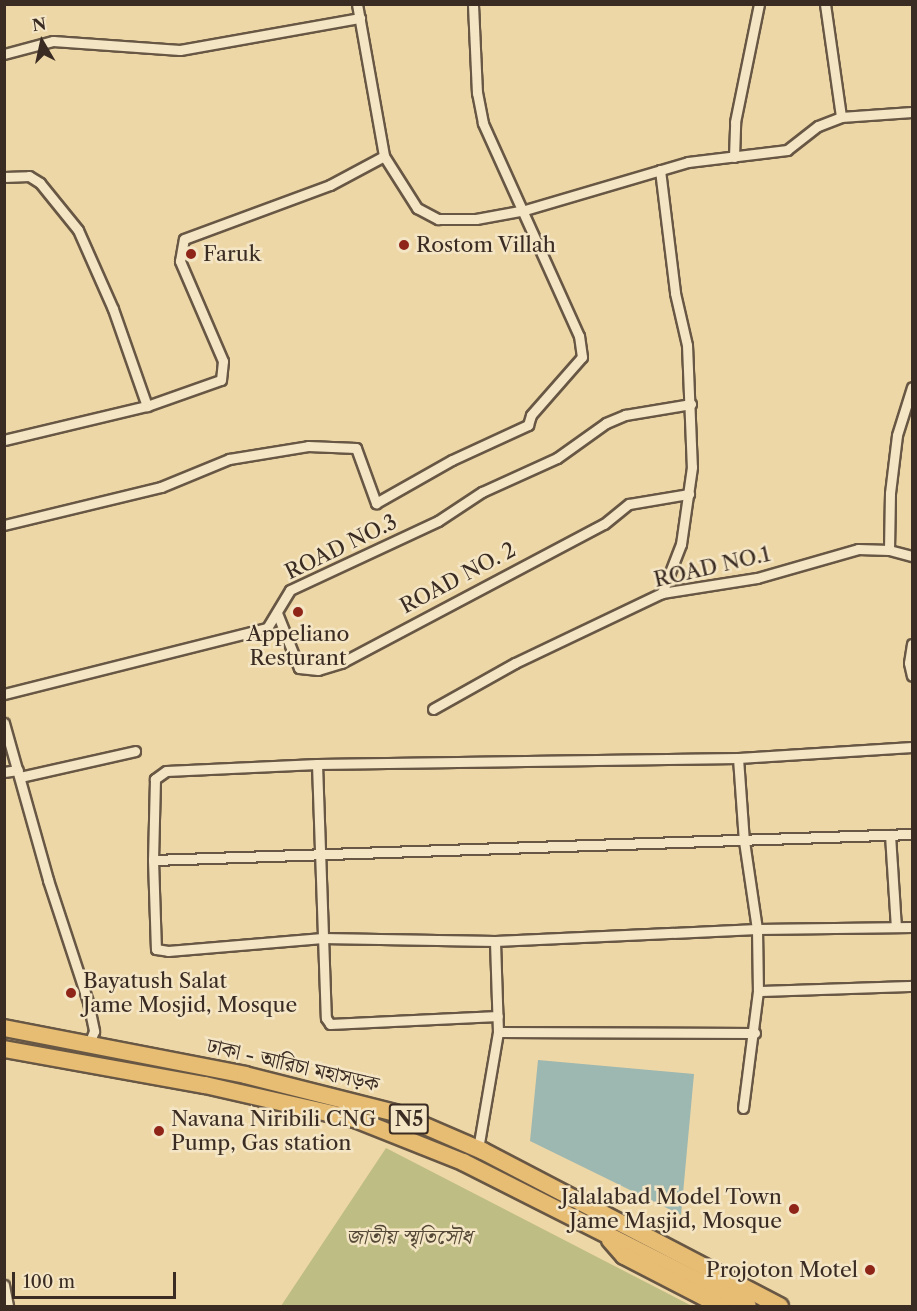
<!DOCTYPE html>
<html>
<head>
<meta charset="utf-8">
<style>
  body { margin:0 }
  #map { position:relative; width:917px; height:1311px; overflow:hidden; background:#eed7a6; font-family:"Libre Caslon Text","Noto Serif Bengali",serif }
  div>[style] { position:absolute }
  .green>* { inset:0; background:#bebd83 }
  .water>* { inset:0; background:#9db7b1 }
  .roads { filter:drop-shadow(2px 0 #675744) drop-shadow(-2px 0 #675744) drop-shadow(0 2px #675744) drop-shadow(0 -2px #675744) }
  .street>* { height:9px; margin:-4.5px; padding:0 4.5px; transform-origin:4.5px; border-radius:4.5px; background:#f4e5c5 }
  .highway>* { height:16px; margin:-8px; padding:0 8px; transform-origin:8px; border-radius:8px; background:#e7bc73 }
  .dots>* { width:16px; height:16px; translate:-50% -50%; box-sizing:border-box; border:3px solid #f4e5c5; border-radius:50% }
  span { translate:-50% -50%; white-space:nowrap; text-align:center; line-height:1.15; -webkit-text-stroke:5px #f4e5c5; paint-order:stroke }
  .shield-label span { padding:2px 4px; background:#f4e5c5; border:2px solid; border-radius:4px; -webkit-text-stroke-width:0 }
  .shield-label { font-size:20px; color:#3a2c23; font-weight:700 }
  .poi-label { font-size:21px; color:#3a2c23 }
  .left { translate:0 -50%; text-align:left }
  .right { translate:-100% -50%; text-align:right }
  .street-label { font-size:21px; color:#3a2c23 }
  .park-label { font-size:21px; color:#544936; font-style:italic }
  .frame { position:absolute; inset:0; border:6px solid #3a2c23; pointer-events:none }
  .north { position:absolute; left:12px; top:12px; width:60px; height:60px; -webkit-text-stroke:4px #f4e5c5; paint-order:stroke; rotate:351deg; font-size:16px; font-weight:700; line-height:24px; text-align:center; color:#3a2c23 }
  .north::after { content:''; display:block; margin:auto; width:21px; height:27px; background:#3a2c23; clip-path:polygon(50% 0,100% 100%,50% 72%,0 100%) }
  .scale { position:absolute; left:12px; top:1272px; width:164px; height:27px; box-sizing:border-box; border:3px solid #3a2c23; border-top:0; padding-left:8px; font-size:18px; line-height:21px; white-space:nowrap; color:#3a2c23; -webkit-text-stroke:4px #f4e5c5; paint-order:stroke }
</style>
</head>
<body>
<div id="map">
  <div class="green">
    <i style="clip-path:polygon(386px 1148px,692px 1306px,281px 1306px)"></i>
  </div>
  <div class="water">
    <i style="clip-path:polygon(538px 1060px,694px 1074px,681px 1215px,530px 1141px)"></i>
  </div>
  <div class="roads">
    <div class="street">
      <i style="left:357px;top:4px;width:154px;rotate:79.9deg"></i>
      <i style="left:384px;top:156px;width:62px;rotate:57.6deg"></i>
      <i style="left:417px;top:208px;width:24px;rotate:28deg"></i>
      <i style="left:438px;top:219px;width:38px"></i>
      <i style="left:476px;top:219px;width:50px;rotate:-10.4deg"></i>
      <i style="left:525px;top:210px;width:170px;rotate:-16.4deg"></i>
      <i style="left:688px;top:162px;width:100px;rotate:-6.9deg"></i>
      <i style="left:787px;top:150px;width:39px;rotate:-38deg"></i>
      <i style="left:818px;top:126px;width:25px;rotate:-21deg"></i>
      <i style="left:841px;top:117px;width:71px;rotate:-4deg"></i>
      <i style="left:825px;top:4px;width:114px;rotate:81.9deg"></i>
      <i style="left:4px;top:54px;width:51px;rotate:-14.9deg"></i>
      <i style="left:53px;top:41px;width:127px;rotate:4.1deg"></i>
      <i style="left:180px;top:50px;width:183px;rotate:-10.1deg"></i>
      <i style="left:734px;top:157px;width:35px;rotate:-88deg"></i>
      <i style="left:735px;top:122px;width:120px;rotate:-78.5deg"></i>
      <i style="left:660px;top:170px;width:124px;rotate:83deg"></i>
      <i style="left:675px;top:293px;width:53px;rotate:77deg"></i>
      <i style="left:687px;top:345px;width:122px;rotate:87.7deg"></i>
      <i style="left:692px;top:467px;width:78px;rotate:98.1deg"></i>
      <i style="left:681px;top:544px;width:53px;rotate:111.2deg"></i>
      <i style="left:4px;top:177px;width:25px;rotate:-2deg"></i>
      <i style="left:29px;top:176px;width:13px;rotate:32deg"></i>
      <i style="left:40px;top:183px;width:60px;rotate:51deg"></i>
      <i style="left:78px;top:230px;width:86px;rotate:66.1deg"></i>
      <i style="left:113px;top:309px;width:103px;rotate:70.7deg"></i>
      <i style="left:4px;top:440px;width:147px;rotate:-13.4deg"></i>
      <i style="left:147px;top:406px;width:78px;rotate:-19.4deg"></i>
      <i style="left:221px;top:380px;width:19px;rotate:-84deg"></i>
      <i style="left:223px;top:361px;width:109px;rotate:-113.3deg"></i>
      <i style="left:180px;top:261px;width:22px;rotate:-80deg"></i>
      <i style="left:184px;top:239px;width:156px;rotate:-20.3deg"></i>
      <i style="left:330px;top:185px;width:61px;rotate:-28.2deg"></i>
      <i style="left:4px;top:525px;width:162px;rotate:-13.6deg"></i>
      <i style="left:161px;top:487px;width:74px;rotate:-22.4deg"></i>
      <i style="left:229px;top:459px;width:80px;rotate:-9.3deg"></i>
      <i style="left:308px;top:446px;width:48px;rotate:2.4deg"></i>
      <i style="left:356px;top:448px;width:59px;rotate:70deg"></i>
      <i style="left:376px;top:503px;width:87px;rotate:-29.5deg"></i>
      <i style="left:452px;top:460px;width:84px;rotate:-24.7deg"></i>
      <i style="left:528px;top:425px;width:10px;rotate:-73deg"></i>
      <i style="left:531px;top:415px;width:77px;rotate:-48.7deg"></i>
      <i style="left:582px;top:357px;width:21px;rotate:-98deg"></i>
      <i style="left:579px;top:336px;width:234px;rotate:-114.3deg"></i>
      <i style="left:483px;top:123px;width:31px;rotate:-101deg"></i>
      <i style="left:477px;top:93px;width:89px;rotate:-92.6deg"></i>
      <i style="left:889px;top:550px;width:57px;rotate:-89deg"></i>
      <i style="left:890px;top:493px;width:58px;rotate:-83.1deg"></i>
      <i style="left:897px;top:435px;width:50px;rotate:-72.6deg"></i>
      <i style="left:277px;top:613px;width:59px;rotate:68.2deg"></i>
      <i style="left:299px;top:668px;width:19px;rotate:6deg"></i>
      <i style="left:318px;top:670px;width:24px;rotate:-17deg"></i>
      <i style="left:341px;top:663px;width:297px;rotate:-27.9deg"></i>
      <i style="left:604px;top:524px;width:32px;rotate:-39deg"></i>
      <i style="left:629px;top:504px;width:61px;rotate:-9.5deg"></i>
      <i style="left:912px;top:644px;width:19px;rotate:99deg"></i>
      <i style="left:909px;top:663px;width:13px;rotate:77deg"></i>
      <i style="left:4px;top:694px;width:271px;rotate:-14.1deg"></i>
      <i style="left:267px;top:628px;width:44px;rotate:-58.8deg"></i>
      <i style="left:290px;top:590px;width:163px;rotate:-25deg"></i>
      <i style="left:438px;top:521px;width:53px;rotate:-33.4deg"></i>
      <i style="left:482px;top:492px;width:82px;rotate:-24.4deg"></i>
      <i style="left:557px;top:458px;width:60px;rotate:-35.5deg"></i>
      <i style="left:606px;top:423px;width:21px;rotate:-23deg"></i>
      <i style="left:625px;top:415px;width:67px;rotate:-9.5deg"></i>
      <i style="left:433px;top:709px;width:94px;rotate:-29.3deg"></i>
      <i style="left:515px;top:663px;width:163px;rotate:-25.5deg"></i>
      <i style="left:662px;top:593px;width:96px;rotate:-9deg"></i>
      <i style="left:757px;top:578px;width:105px;rotate:-16deg"></i>
      <i style="left:858px;top:549px;width:31px;rotate:2deg"></i>
      <i style="left:889px;top:550px;width:24px;rotate:15deg"></i>
      <i style="left:4px;top:723px;width:163px;rotate:74.3deg"></i>
      <i style="left:48px;top:880px;width:128px;rotate:71.8deg"></i>
      <i style="left:88px;top:1002px;width:30px;rotate:78deg"></i>
      <i style="left:94px;top:1031px;width:14px;rotate:111deg"></i>
      <i style="left:912px;top:747px;width:174px;rotate:176.4deg"></i>
      <i style="left:738px;top:758px;width:421px;rotate:179.2deg"></i>
      <i style="left:317px;top:764px;width:151px;rotate:177.3deg"></i>
      <i style="left:166px;top:771px;width:14px;rotate:144deg"></i>
      <i style="left:155px;top:779px;width:81px;rotate:91.4deg"></i>
      <i style="left:153px;top:860px;width:89px;rotate:88.1deg"></i>
      <i style="left:156px;top:949px;width:12px;rotate:9deg"></i>
      <i style="left:168px;top:951px;width:155px;rotate:-4.8deg"></i>
      <i style="left:322px;top:938px;width:173px;rotate:1deg"></i>
      <i style="left:495px;top:941px;width:262px;rotate:-2.6deg"></i>
      <i style="left:757px;top:929px;width:155px;rotate:-0.7deg"></i>
      <i style="left:738px;top:758px;width:83px;rotate:85.9deg"></i>
      <i style="left:744px;top:841px;width:89px;rotate:81.6deg"></i>
      <i style="left:757px;top:929px;width:62px;rotate:89.1deg"></i>
      <i style="left:758px;top:991px;width:118px;rotate:97.3deg"></i>
      <i style="left:317px;top:764px;width:254px;rotate:88deg"></i>
      <i style="left:326px;top:1018px;width:7px;rotate:56deg"></i>
      <i style="left:330px;top:1024px;width:168px;rotate:-2.7deg"></i>
      <i style="left:4px;top:772px;width:14px;rotate:-8deg"></i>
      <i style="left:20px;top:777px;width:118px;rotate:-12.7deg"></i>
      <i style="left:890px;top:835px;width:92px;rotate:86.3deg"></i>
      <i style="left:153px;top:860px;width:759px;rotate:-1.96deg"></i>
      <i style="left:758px;top:991px;width:154px;rotate:-1.9deg"></i>
      <i style="left:498px;top:1032px;width:257px;rotate:0.2deg"></i>
      <i style="left:478px;top:1149px;width:119px;rotate:-80.3deg"></i>
      <i style="left:498px;top:1032px;width:91px;rotate:-91.9deg"></i>
      <i style="left:4px;top:1285px;width:21px;rotate:79deg"></i>
    </div>
    <div class="highway">
      <i style="left:4px;top:1028px;width:246px;rotate:11deg"></i>
      <i style="left:245px;top:1075px;width:155px;rotate:14.2deg"></i>
      <i style="left:395px;top:1113px;width:96px;rotate:23.4deg"></i>
      <i style="left:483px;top:1151px;width:335px;rotate:27.6deg"></i>
      <i style="left:4px;top:1049px;width:204px;rotate:10.2deg"></i>
      <i style="left:205px;top:1085px;width:154px;rotate:12.8deg"></i>
      <i style="left:355px;top:1119px;width:116px;rotate:21.7deg"></i>
      <i style="left:463px;top:1162px;width:319px;rotate:26.8deg"></i>
      <i style="left:610px;top:1240px;width:21px;rotate:49deg"></i>
      <i style="left:624px;top:1256px;width:109px;rotate:27.3deg"></i>
    </div>
  </div>
  <div class="dots">
    <i style="left:404px;top:245px;background:#8f2418"></i>
    <i style="left:191px;top:254px;background:#8f2418"></i>
    <i style="left:298px;top:612px;background:#8f2418"></i>
    <i style="left:71px;top:993px;background:#8f2418"></i>
    <i style="left:159px;top:1131px;background:#8f2418"></i>
    <i style="left:794px;top:1209px;background:#8f2418"></i>
    <i style="left:870px;top:1270px;background:#8f2418"></i>
  </div>
  <div class="shield-label">
    <span style="left:409px;top:1119px">N5</span>
  </div>
  <div class="poi-label">
    <span class="left" style="left:416px;top:245px">Rostom Villah</span>
    <span class="left" style="left:203px;top:254px">Faruk</span>
    <span style="left:298px;top:646px">Appeliano<br>Resturant</span>
    <span class="left" style="left:83px;top:993px">Bayatush Salat<br>Jame Mosjid, Mosque</span>
    <span class="left" style="left:171px;top:1131px">Navana Niribili CNG<br>Pump, Gas station</span>
    <span class="right" style="left:782px;top:1209px">Jalalabad Model Town<br>Jame Masjid, Mosque</span>
    <span class="right" style="left:858px;top:1270px">Projoton Motel</span>
  </div>
  <div class="street-label">
    <span style="left:341px;top:547px;rotate:-26deg">ROAD NO.3</span>
    <span style="left:712px;top:567px;rotate:-13deg">ROAD NO.1</span>
    <span style="left:458px;top:578px;rotate:-28deg">ROAD NO. 2</span>
    <span style="left:293px;top:1065px;rotate:13deg">ঢাকা - আরিচা মহাসড়ক</span>
  </div>
  <div class="park-label">
    <span style="left:409px;top:1237px">জাতীয় স্মৃতিসৌধ</span>
  </div>
  <div class="frame"></div>
  <div class="north">N</div>
  <div class="scale">100 m</div>
</div>
</body>
</html>
